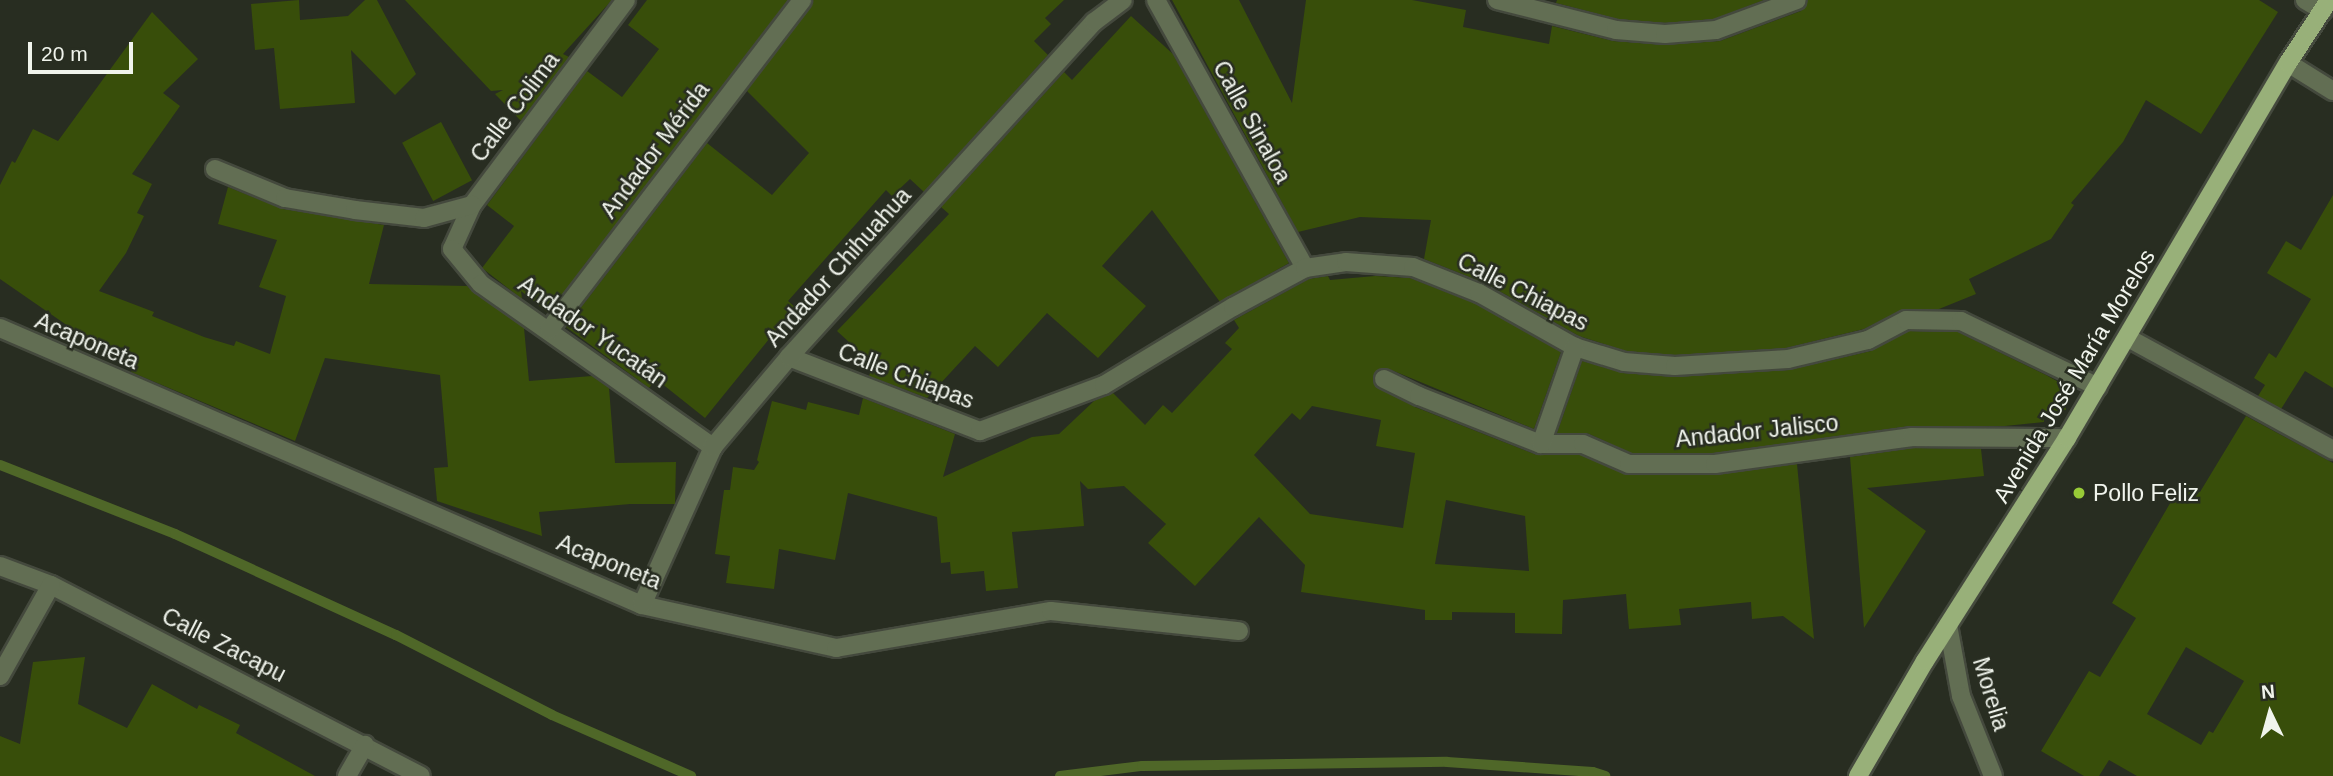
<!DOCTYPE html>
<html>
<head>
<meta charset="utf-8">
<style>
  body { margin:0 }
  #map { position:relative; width:2333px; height:776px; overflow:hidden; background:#282d21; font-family:Arial,sans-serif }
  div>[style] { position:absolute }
  .stream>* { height:10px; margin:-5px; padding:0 5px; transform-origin:5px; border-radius:5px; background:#4f6728 }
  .building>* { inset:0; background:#384e0a; transform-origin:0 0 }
  .roads { filter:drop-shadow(2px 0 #44493d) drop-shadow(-2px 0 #44493d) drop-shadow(0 2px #44493d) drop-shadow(0 -2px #44493d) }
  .minor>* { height:18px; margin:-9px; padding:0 9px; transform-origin:9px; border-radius:9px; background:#626e53 }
  .major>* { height:18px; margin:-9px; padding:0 9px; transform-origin:9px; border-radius:9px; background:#98b079 }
  .dots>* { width:19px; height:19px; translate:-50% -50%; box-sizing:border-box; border:4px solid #282d21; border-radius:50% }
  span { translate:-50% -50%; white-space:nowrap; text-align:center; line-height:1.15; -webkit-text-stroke:5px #282d21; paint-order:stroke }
  .street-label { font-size:23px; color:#f0f4ec }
  .poi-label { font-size:23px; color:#f0f4ec }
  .left { translate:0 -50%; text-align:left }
  .north { position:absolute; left:2235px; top:678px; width:70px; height:70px; -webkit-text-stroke:5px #282d21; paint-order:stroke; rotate:355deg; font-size:19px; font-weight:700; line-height:28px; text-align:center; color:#f0f4ec }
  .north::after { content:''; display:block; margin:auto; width:24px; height:32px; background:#f0f4ec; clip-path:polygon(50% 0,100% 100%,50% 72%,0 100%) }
  .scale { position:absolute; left:28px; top:42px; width:105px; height:32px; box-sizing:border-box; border:4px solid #f0f4ec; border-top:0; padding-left:9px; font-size:21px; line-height:24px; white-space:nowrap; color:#f0f4ec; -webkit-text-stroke:5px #282d21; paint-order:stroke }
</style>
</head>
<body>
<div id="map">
  <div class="stream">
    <i style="left:0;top:465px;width:188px;rotate:21.5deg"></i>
    <i style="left:175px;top:534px;width:243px;rotate:24.6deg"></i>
    <i style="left:396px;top:635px;width:175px;rotate:27.1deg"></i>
    <i style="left:552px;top:715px;width:152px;rotate:23.7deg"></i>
    <i style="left:1060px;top:776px;width:83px;rotate:-7deg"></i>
    <i style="left:1142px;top:766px;width:305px;rotate:-0.8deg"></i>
    <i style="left:1447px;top:762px;width:146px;rotate:3.9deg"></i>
    <i style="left:1593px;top:772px;width:13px;rotate:18deg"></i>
  </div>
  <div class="building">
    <i style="clip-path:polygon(299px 0,300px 20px,348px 16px,365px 0,377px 0,416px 74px,395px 95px,351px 50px,355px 103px,280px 109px,274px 48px,255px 50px,251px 4px)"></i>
    <i style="clip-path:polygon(405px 0,612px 0,563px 54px,569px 57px,521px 121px,495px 94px,503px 90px,491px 91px)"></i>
    <i style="clip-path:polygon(647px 0,788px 0,548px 313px,521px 291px,522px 299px,482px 268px,514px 226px,487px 205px,587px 71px,622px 97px,659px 49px,628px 25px)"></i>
    <i style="clip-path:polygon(813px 0,1064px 0,1045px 18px,1051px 24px,1034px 41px,1048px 55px,924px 192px,910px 179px,892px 196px,886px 190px,788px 301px,795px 307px,705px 418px,656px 379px,649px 388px,566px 327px,707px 143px,772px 195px,809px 153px,747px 91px)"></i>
    <i style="clip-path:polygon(1172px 0,1239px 0,1292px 103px,1306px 0,1412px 0,1466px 10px,1463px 27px,1549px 44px,1552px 26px,1613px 41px,1664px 45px,1720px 41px,1801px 11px,1808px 0,2259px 0,2278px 12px,2201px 134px,2146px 100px,2123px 142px,2071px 203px,2074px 205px,2051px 239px,1969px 279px,1976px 294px,1939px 309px,1901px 310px,1864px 329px,1786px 348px,1675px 355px,1626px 351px,1579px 336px,1485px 283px,1424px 259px,1431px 220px,1360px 217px,1298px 232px)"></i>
    <i style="clip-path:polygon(1557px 0,1764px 0,1714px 19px,1665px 23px,1618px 19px,1556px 3px)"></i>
    <i style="clip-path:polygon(152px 12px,198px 59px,163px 93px,180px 106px,132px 174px,152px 184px,137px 213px,144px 216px,126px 253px,99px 291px,154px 312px,152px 316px,204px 337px,234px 346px,236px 341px,270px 354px,286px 296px,259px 287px,277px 240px,218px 224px,228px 187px,283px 209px,384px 225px,369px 284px,467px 286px,524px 328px,529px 381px,592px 376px,609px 388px,615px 463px,676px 462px,675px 504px,630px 504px,539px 512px,542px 536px,437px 501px,434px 468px,448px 467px,440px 375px,325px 358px,295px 441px,131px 372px,136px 360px,66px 330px,68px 326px,0 279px,0 185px,12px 161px,15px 163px,33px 129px,58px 141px)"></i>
    <i style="clip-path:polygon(1131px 16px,1173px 54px,1289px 263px,1220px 302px,1152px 210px,1102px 266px,1146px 306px,1098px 358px,1047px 313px,998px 367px,975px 346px,927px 398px,869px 376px,873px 364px,837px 331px,949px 214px,941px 207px,1064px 72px,1072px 80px)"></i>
    <i style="left:441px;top:122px;width:66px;height:44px;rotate:62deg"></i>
    <i style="clip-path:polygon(2333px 195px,2333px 388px,2305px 371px,2281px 409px,2258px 396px,2265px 385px,2254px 378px,2269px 353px,2276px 358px,2311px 299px,2267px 273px,2286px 241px,2301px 250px)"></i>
    <i style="clip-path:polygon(evenodd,1328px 276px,1330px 280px,1375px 276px,1410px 278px,1474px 303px,1561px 352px,1534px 429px,1389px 369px,1377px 370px,1373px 379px,1375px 386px,1415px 407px,1537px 455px,1581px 455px,1628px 475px,1715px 475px,1797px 464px,1814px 639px,1783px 616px,1752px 619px,1751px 602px,1679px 609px,1681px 625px,1629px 629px,1626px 594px,1563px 600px,1562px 634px,1515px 633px,1515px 613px,1452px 612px,1452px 620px,1425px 620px,1425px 610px,1301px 592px,1305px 565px,1259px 517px,1195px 586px,1148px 543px,1166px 524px,1124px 486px,1088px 489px,1080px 481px,1084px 526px,1012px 532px,1018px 588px,986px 591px,984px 571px,951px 574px,950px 562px,941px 563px,937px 517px,848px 493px,835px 560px,779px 549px,774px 589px,726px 583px,730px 556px,715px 554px,724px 490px,730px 490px,733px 467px,754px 470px,759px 462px,757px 460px,772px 401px,806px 410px,808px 402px,859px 415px,863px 398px,955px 434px,943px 477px,1032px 437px,1059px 434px,1094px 401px,1113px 393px,1145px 425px,1163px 405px,1172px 413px,1232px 349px,1225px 343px,1239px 328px,1234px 320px,1309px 279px,1328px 276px,1312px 406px,1381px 420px,1376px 446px,1415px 453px,1403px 528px,1310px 514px,1254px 455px,1292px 413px,1300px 420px,1312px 406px,1328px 276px,1446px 500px,1525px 516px,1529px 571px,1435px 564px,1446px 500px)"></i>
    <i style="clip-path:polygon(1909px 331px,1958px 332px,2046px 375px,2064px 385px,2066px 410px,2043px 412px,2044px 422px,2005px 426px,1910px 426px,1714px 453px,1631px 453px,1587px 433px,1557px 433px,1582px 361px,1623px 373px,1674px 377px,1789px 370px,1871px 351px)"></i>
    <i style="clip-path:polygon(evenodd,2246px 416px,2333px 463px,2333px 776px,2137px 776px,2109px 760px,2099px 776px,2084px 776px,2041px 751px,2089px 671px,2100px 677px,2136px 618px,2112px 603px,2183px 481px,2200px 492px,2246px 416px,2186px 647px,2244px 681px,2213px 733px,2209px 731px,2201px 745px,2147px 714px,2186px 647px)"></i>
    <i style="clip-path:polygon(1913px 448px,1981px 449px,1984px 476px,1867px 488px,1926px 531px,1864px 628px,1850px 457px)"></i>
    <i style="clip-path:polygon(85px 657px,78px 704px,127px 728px,152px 684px,197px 709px,199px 705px,240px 725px,236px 733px,315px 776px,0 776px,0 736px,20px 744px,33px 662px)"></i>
  </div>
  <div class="roads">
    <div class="minor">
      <i style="left:626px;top:0;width:256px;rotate:126.9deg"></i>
      <i style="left:472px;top:205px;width:48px;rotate:114.4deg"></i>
      <i style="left:452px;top:249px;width:45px;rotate:50.4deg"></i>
      <i style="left:481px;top:284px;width:284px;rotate:35.1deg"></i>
      <i style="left:1156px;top:0;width:307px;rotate:60.9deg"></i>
      <i style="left:1497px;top:0;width:123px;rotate:14.1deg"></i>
      <i style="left:1616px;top:30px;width:49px;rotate:4.7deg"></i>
      <i style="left:1665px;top:34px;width:51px;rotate:-4.5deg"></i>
      <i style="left:1716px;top:30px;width:86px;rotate:-20.3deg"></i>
      <i style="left:2305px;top:0;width:21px;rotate:31deg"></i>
      <i style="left:2288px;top:63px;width:53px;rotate:31.9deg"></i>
      <i style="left:215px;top:169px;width:76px;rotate:22.5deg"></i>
      <i style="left:285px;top:198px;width:71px;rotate:9.7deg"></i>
      <i style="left:355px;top:210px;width:69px;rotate:6.6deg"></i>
      <i style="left:424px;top:218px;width:50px;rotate:-15.2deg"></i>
      <i style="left:0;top:328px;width:699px;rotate:23.34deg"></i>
      <i style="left:642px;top:605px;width:199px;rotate:12.5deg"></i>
      <i style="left:836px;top:648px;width:218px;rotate:-9.8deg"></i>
      <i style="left:1051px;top:611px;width:189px;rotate:6.1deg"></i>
      <i style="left:549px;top:330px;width:416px;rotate:-52.5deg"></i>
      <i style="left:2128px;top:338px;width:234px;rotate:28.6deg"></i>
      <i style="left:789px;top:357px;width:205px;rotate:21.2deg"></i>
      <i style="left:980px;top:431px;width:132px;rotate:-20.4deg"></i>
      <i style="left:1104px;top:385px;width:151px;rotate:-31.2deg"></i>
      <i style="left:1233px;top:307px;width:82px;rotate:-28.4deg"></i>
      <i style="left:1305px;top:268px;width:41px;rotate:-8.3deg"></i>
      <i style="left:1346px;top:262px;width:67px;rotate:4.3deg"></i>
      <i style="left:1413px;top:267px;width:71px;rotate:21.5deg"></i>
      <i style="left:1479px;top:293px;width:110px;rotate:29.4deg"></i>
      <i style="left:1575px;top:347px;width:51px;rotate:17deg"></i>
      <i style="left:1624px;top:362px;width:51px;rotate:4.5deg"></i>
      <i style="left:1675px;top:366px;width:113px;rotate:-3.5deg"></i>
      <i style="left:1788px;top:359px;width:82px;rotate:-13.4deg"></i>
      <i style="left:1868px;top:340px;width:43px;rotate:-27.8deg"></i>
      <i style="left:1906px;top:320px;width:55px;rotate:1deg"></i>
      <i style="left:1961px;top:321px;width:152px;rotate:25.7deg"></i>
      <i style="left:1384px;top:379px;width:39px;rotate:26deg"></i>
      <i style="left:1419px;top:396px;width:131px;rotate:21.5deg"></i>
      <i style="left:1541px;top:444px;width:42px"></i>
      <i style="left:1583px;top:444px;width:50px;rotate:23.5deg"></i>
      <i style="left:1629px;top:464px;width:86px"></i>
      <i style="left:1715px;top:464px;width:199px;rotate:-7.8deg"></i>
      <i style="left:1912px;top:437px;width:155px;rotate:0.4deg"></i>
      <i style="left:1541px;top:444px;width:103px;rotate:-70.7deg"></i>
      <i style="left:0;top:566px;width:54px;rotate:20.4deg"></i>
      <i style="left:51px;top:585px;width:416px;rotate:27.3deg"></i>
      <i style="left:642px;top:605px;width:173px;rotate:-65.8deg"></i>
      <i style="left:713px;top:447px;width:118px;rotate:-49.8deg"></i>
      <i style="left:789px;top:357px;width:453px;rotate:-47.7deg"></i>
      <i style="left:1094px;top:22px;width:36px;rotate:-37deg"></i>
      <i style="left:1948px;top:625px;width:72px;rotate:79.6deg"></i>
      <i style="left:1961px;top:696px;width:86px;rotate:68.2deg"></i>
      <i style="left:0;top:676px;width:104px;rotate:-60.7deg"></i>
      <i style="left:347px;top:776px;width:36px;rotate:-60deg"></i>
    </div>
    <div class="major">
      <i style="left:1858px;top:776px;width:133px;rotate:-59.8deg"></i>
      <i style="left:1925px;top:661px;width:264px;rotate:-57.5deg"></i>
      <i style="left:2067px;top:438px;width:435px;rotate:-59.5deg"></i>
      <i style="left:2288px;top:63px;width:75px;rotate:-56.9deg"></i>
    </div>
  </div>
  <div class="dots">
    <i style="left:2079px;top:493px;background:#98cb37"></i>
  </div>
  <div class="street-label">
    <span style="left:515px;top:107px;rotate:-53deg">Calle Colima</span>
    <span style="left:1252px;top:122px;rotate:61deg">Calle Sinaloa</span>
    <span style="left:655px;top:150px;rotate:-53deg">Andador Mérida</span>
    <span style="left:838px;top:267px;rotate:-48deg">Andador Chihuahua</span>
    <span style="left:1523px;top:292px;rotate:27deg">Calle Chiapas</span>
    <span style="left:593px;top:332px;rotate:35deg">Andador Yucatán</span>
    <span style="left:87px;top:341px;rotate:23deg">Acaponeta</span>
    <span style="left:906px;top:376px;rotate:21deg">Calle Chiapas</span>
    <span style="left:2074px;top:376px;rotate:-59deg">Avenida José María Morelos</span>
    <span style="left:1757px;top:431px;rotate:-6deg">Andador Jalisco</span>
    <span style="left:609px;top:562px;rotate:22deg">Acaponeta</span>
    <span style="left:224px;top:645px;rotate:27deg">Calle Zacapu</span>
    <span style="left:1991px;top:694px;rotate:73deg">Morelia</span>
  </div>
  <div class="poi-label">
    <span class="left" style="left:2093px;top:493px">Pollo Feliz</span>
  </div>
  <div class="north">N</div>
  <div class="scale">20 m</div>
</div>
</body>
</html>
